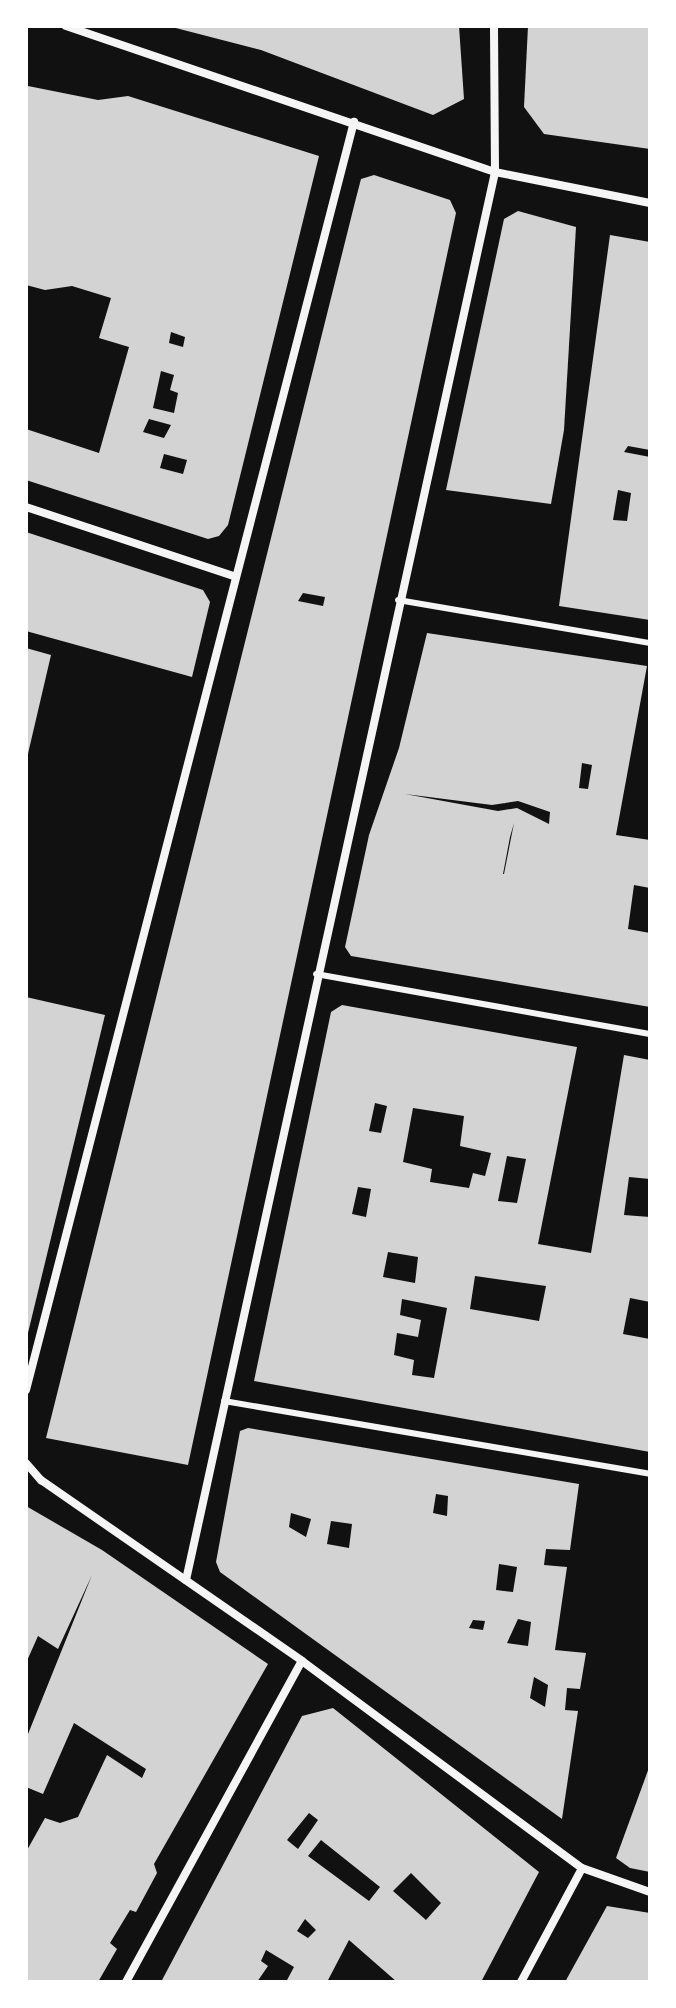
<!DOCTYPE html>
<html>
<head>
<meta charset="utf-8">
<style>
  body { margin:0 }
  #map { position:relative; width:676px; height:2008px; overflow:hidden; background:#111; font-family:"DejaVu Sans",sans-serif }
  div>[style] { position:absolute }
  .building>* { inset:0; background:#d3d3d3 }
  .service>* { height:6px; margin:-3px; padding:0 3px; transform-origin:3px; border-radius:3px; background:#f5f5f5 }
  .minor>* { height:8px; margin:-4px; padding:0 4px; transform-origin:4px; border-radius:4px; background:#f5f5f5 }
  span { translate:-50% -50%; white-space:nowrap; text-align:center; line-height:1.15; -webkit-text-stroke:8px #fff; paint-order:stroke }
  .frame { position:absolute; inset:0; border:28px solid #fff; pointer-events:none }
</style>
</head>
<body>
<div id="map">
  <div class="building">
    <i style="clip-path:polygon(168px 26px,459px 26px,464px 99px,433px 115px,261px 50px)"></i>
    <i style="clip-path:polygon(528px 26px,650px 26px,650px 149px,544px 134px,524px 107px)"></i>
    <i style="clip-path:polygon(evenodd,28px 86px,98px 100px,128px 96px,319px 156px,228px 525px,219px 536px,208px 539px,26px 480px,26px 429px,99px 453px,129px 347px,99px 338px,111px 298px,72px 286px,45px 290px,26px 285px,28px 86px,171px 332px,185px 337px,183px 347px,169px 343px,171px 332px,28px 86px,161px 371px,174px 375px,170px 390px,178px 393px,174px 413px,153px 408px,161px 371px,28px 86px,149px 419px,171px 425px,164px 438px,143px 432px,149px 419px,28px 86px,164px 454px,187px 460px,183px 474px,160px 468px,164px 454px)"></i>
    <i style="clip-path:polygon(evenodd,374px 175px,450px 200px,456px 213px,188px 1465px,46px 1438px,355px 202px,361px 179px,374px 175px,303px 593px,325px 597px,323px 606px,298px 601px,303px 593px)"></i>
    <i style="clip-path:polygon(518px 211px,576px 227px,564px 430px,551px 504px,446px 490px,504px 219px)"></i>
    <i style="clip-path:polygon(evenodd,610px 235px,650px 242px,650px 450px,628px 446px,624px 452px,650px 457px,650px 620px,559px 606px,610px 235px,618px 490px,631px 493px,627px 521px,613px 520px,618px 490px)"></i>
    <i style="clip-path:polygon(26px 532px,203px 590px,210px 602px,192px 677px,26px 631px)"></i>
    <i style="clip-path:polygon(evenodd,427px 633px,647px 666px,616px 835px,650px 840px,650px 888px,634px 885px,628px 929px,650px 933px,650px 1007px,351px 956px,345px 947px,369px 835px,399px 748px,427px 633px,582px 763px,592px 765px,588px 789px,579px 788px,582px 763px,427px 633px,405px 794px,492px 805px,518px 801px,550px 812px,549px 824px,517px 808px,498px 811px,405px 794px,427px 633px,514px 823px,504px 874px,503px 874px,510px 837px,514px 823px)"></i>
    <i style="clip-path:polygon(26px 648px,51px 655px,27px 758px,26px 758px)"></i>
    <i style="clip-path:polygon(26px 997px,105px 1015px,27px 1337px,26px 1337px)"></i>
    <i style="clip-path:polygon(evenodd,342px 1005px,577px 1047px,538px 1244px,591px 1253px,624px 1055px,650px 1060px,650px 1179px,629px 1177px,624px 1215px,650px 1217px,650px 1302px,630px 1298px,623px 1334px,650px 1339px,650px 1452px,254px 1381px,331px 1012px,342px 1005px,375px 1103px,387px 1106px,381px 1133px,369px 1131px,375px 1103px,342px 1005px,413px 1108px,464px 1116px,460px 1146px,491px 1153px,485px 1176px,473px 1173px,469px 1188px,430px 1182px,432px 1169px,403px 1162px,413px 1108px,342px 1005px,507px 1156px,526px 1159px,517px 1203px,498px 1201px,507px 1156px,342px 1005px,358px 1187px,371px 1189px,366px 1217px,352px 1214px,358px 1187px,342px 1005px,388px 1252px,418px 1257px,415px 1283px,383px 1277px,388px 1252px,342px 1005px,475px 1276px,546px 1286px,539px 1321px,470px 1309px,475px 1276px,342px 1005px,402px 1299px,447px 1308px,434px 1378px,412px 1375px,414px 1360px,394px 1355px,397px 1333px,418px 1337px,421px 1320px,400px 1315px,402px 1299px)"></i>
    <i style="clip-path:polygon(evenodd,248px 1428px,579px 1484px,570px 1550px,546px 1549px,544px 1565px,567px 1567px,555px 1650px,586px 1653px,580px 1689px,567px 1688px,565px 1710px,578px 1711px,562px 1819px,220px 1572px,216px 1562px,240px 1431px,248px 1428px,436px 1494px,448px 1496px,447px 1516px,433px 1513px,436px 1494px,248px 1428px,291px 1513px,311px 1519px,306px 1537px,289px 1527px,291px 1513px,248px 1428px,331px 1521px,352px 1524px,349px 1548px,327px 1544px,331px 1521px,248px 1428px,499px 1564px,517px 1567px,513px 1592px,496px 1590px,499px 1564px,248px 1428px,518px 1619px,531px 1622px,528px 1646px,507px 1643px,518px 1619px,248px 1428px,473px 1620px,485px 1621px,483px 1630px,469px 1628px,473px 1620px,248px 1428px,534px 1677px,548px 1685px,545px 1707px,530px 1698px,534px 1677px)"></i>
    <i style="clip-path:polygon(26px 1506px,102px 1550px,268px 1664px,154px 1864px,157px 1873px,136px 1912px,130px 1910px,110px 1943px,117px 1949px,98px 1982px,26px 1982px,26px 1852px,45px 1818px,60px 1823px,78px 1817px,107px 1755px,142px 1778px,146px 1769px,74px 1723px,43px 1794px,26px 1787px,26px 1739px,92px 1575px,58px 1649px,38px 1636px,26px 1663px)"></i>
    <i style="clip-path:polygon(evenodd,333px 1708px,539px 1872px,481px 1982px,397px 1982px,349px 1940px,327px 1982px,286px 1982px,294px 1967px,266px 1950px,261px 1961px,268px 1966px,257px 1982px,161px 1982px,302px 1716px,333px 1708px,309px 1813px,318px 1820px,298px 1849px,287px 1840px,309px 1813px,333px 1708px,321px 1840px,380px 1887px,369px 1901px,308px 1856px,321px 1840px,333px 1708px,411px 1873px,441px 1903px,426px 1920px,393px 1891px,411px 1873px,333px 1708px,305px 1919px,316px 1930px,308px 1938px,297px 1931px,305px 1919px)"></i>
    <i style="clip-path:polygon(650px 1765px,650px 1872px,630px 1868px,616px 1858px)"></i>
    <i style="clip-path:polygon(607px 1906px,650px 1913px,650px 1982px,565px 1982px)"></i>
  </div>
  <div class="service">
    <i style="left:398px;top:600px;width:256px;rotate:9.7deg"></i>
    <i style="left:316px;top:974px;width:339px;rotate:10.2deg"></i>
    <i style="left:224px;top:1401px;width:432px;rotate:9.7deg"></i>
  </div>
  <div class="minor">
    <i style="left:66px;top:26px;width:453px;rotate:18.8deg"></i>
    <i style="left:495px;top:172px;width:158px;rotate:11.3deg"></i>
    <i style="left:26px;top:507px;width:221px;rotate:18.4deg"></i>
    <i style="left:26px;top:1390px;width:1310px;rotate:-75.5deg"></i>
    <i style="left:26px;top:1463px;width:23px;rotate:49deg"></i>
    <i style="left:41px;top:1480px;width:318px;rotate:34.7deg"></i>
    <i style="left:302px;top:1661px;width:348px;rotate:36.5deg"></i>
    <i style="left:582px;top:1868px;width:72px;rotate:19.4deg"></i>
    <i style="left:186px;top:1580px;width:1442px;rotate:-77.62deg"></i>
    <i style="left:495px;top:172px;width:146px;rotate:-90.4deg"></i>
    <i style="left:126px;top:1982px;width:366px;rotate:-61.3deg"></i>
    <i style="left:521px;top:1982px;width:129px;rotate:-61.8deg"></i>
  </div>
  <div class="frame"></div>
</div>
</body>
</html>
